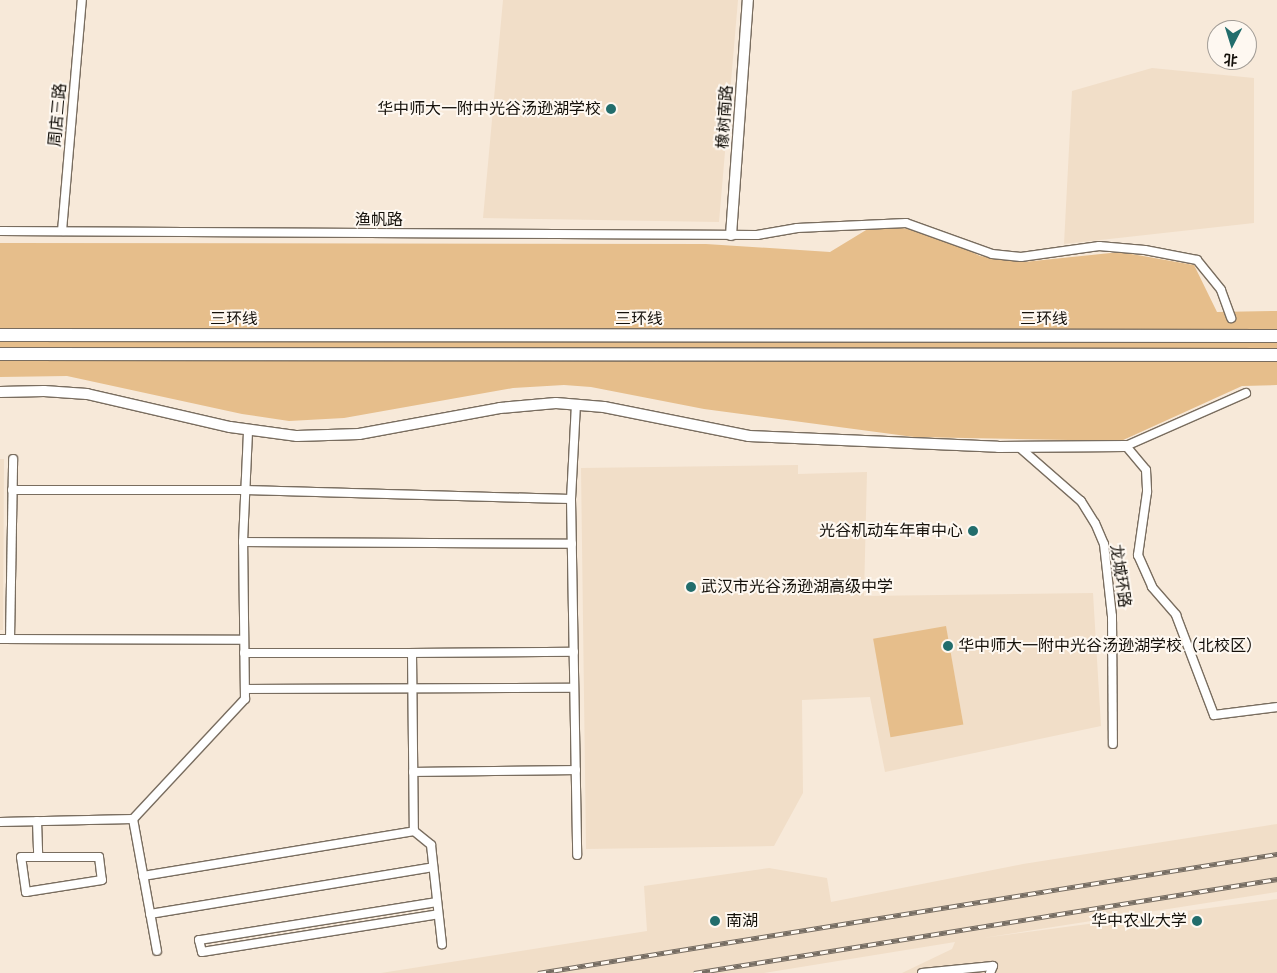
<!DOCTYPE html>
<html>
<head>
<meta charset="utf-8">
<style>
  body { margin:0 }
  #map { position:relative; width:1277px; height:973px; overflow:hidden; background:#f7e9d9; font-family:Karla,"Noto Sans SC",sans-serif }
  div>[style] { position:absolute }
  .built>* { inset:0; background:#f1dec8 }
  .green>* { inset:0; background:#e6be8b; transform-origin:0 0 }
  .roads { filter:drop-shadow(1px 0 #796d5f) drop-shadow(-1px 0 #796d5f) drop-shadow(0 1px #796d5f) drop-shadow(0 -1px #796d5f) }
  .minor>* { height:8px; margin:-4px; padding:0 4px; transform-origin:4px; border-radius:4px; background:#fff }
  .tertiary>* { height:10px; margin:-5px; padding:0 5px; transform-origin:5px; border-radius:5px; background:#fff }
  .trunk>* { height:12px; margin:-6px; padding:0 6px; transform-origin:6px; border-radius:6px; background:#fff }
  .rail>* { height:4.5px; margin-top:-2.25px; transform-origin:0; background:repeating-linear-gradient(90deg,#fef8f1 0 8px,#766d63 0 16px); box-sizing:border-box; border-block:1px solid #766d63 }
  .dots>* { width:14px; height:14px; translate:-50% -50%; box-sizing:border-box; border:2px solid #fef8f1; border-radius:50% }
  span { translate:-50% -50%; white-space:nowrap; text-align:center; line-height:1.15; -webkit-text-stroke:4px #fef8f1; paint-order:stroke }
  .poi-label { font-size:16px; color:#14100a }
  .right { translate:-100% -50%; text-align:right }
  .left { translate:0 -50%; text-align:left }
  .street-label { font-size:16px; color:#14100a }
  .north { position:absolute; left:1207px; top:20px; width:50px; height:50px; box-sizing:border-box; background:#fef8f1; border:1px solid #a09b95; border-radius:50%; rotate:185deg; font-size:14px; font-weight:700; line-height:20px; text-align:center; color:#14100a }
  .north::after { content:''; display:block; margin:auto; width:18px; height:22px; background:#226d6c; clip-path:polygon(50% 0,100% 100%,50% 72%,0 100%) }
</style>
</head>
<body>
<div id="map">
  <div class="built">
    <i style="clip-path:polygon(503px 0,738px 0,719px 222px,483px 218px)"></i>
    <i style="clip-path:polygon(1152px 68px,1254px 78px,1254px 223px,1064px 244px,1072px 91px)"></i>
    <i style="clip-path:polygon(0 459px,4px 459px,3px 630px,0 630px)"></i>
    <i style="clip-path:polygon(798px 465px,798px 474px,867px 472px,864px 596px,1093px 593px,1101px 726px,885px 772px,870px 697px,802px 700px,803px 793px,774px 846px,586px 849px,581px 468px)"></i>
    <i style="clip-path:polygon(1277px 824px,1277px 892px,983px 938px,1277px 899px,1277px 973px,902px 973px,952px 949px,955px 942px,764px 973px,381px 973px,647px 931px,644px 886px,769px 868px,827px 878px,831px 902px,1023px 864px)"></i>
  </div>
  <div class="green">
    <i style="clip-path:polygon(876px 224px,934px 233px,980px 256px,1024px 262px,1120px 252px,1194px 265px,1217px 312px,1277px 311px,1277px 385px,1242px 386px,1121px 441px,914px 437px,704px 409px,591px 387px,564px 385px,513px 388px,344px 418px,289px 421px,242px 414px,67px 376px,0 377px,0 243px,706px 244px,830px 252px)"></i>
    <i style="left:946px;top:626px;width:100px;height:74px;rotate:80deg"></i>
  </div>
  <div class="roads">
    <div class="minor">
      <i style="left:0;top:231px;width:757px;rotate:0.3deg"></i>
      <i style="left:757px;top:235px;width:41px;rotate:-9.9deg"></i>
      <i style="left:797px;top:228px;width:109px;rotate:-2.6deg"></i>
      <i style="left:906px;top:223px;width:91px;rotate:19.8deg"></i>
      <i style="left:992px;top:254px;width:29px;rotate:6deg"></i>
      <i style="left:1021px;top:257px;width:79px;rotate:-8deg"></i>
      <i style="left:1099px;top:246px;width:46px;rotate:5deg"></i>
      <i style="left:1145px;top:250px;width:53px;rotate:10.9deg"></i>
      <i style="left:1197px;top:260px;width:38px;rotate:51deg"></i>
      <i style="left:1221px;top:290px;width:30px;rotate:70deg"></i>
      <i style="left:62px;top:231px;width:232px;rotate:-85.1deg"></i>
      <i style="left:1246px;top:393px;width:131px;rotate:156.2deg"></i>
      <i style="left:1126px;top:446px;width:31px;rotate:50deg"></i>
      <i style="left:1146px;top:470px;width:22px;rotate:87deg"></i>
      <i style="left:1147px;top:492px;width:64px;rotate:98.1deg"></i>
      <i style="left:1138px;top:555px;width:35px;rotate:66deg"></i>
      <i style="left:1152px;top:587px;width:37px;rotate:49deg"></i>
      <i style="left:1176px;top:615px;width:107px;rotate:69.2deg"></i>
      <i style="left:1214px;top:715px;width:64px;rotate:-7.2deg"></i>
      <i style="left:576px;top:404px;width:95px;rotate:93deg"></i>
      <i style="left:571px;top:499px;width:356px;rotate:89deg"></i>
      <i style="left:1019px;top:447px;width:82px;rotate:41.1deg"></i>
      <i style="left:1081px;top:501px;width:26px;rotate:58deg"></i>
      <i style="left:1095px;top:523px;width:23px;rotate:67deg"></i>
      <i style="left:1104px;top:544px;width:72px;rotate:83.7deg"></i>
      <i style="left:1112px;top:616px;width:128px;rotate:89.6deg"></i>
      <i style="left:12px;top:490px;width:233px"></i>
      <i style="left:245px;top:490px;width:326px;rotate:1.6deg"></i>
      <i style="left:243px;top:542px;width:329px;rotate:0.3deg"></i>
      <i style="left:0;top:639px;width:244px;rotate:0.2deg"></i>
      <i style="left:10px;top:639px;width:180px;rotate:-89deg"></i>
      <i style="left:244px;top:653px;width:168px"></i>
      <i style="left:412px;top:653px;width:178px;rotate:89.4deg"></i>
      <i style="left:414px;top:831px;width:22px;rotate:39deg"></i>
      <i style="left:431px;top:845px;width:100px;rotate:83.7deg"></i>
      <i style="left:412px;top:653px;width:162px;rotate:-0.4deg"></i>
      <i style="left:245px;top:689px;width:329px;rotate:-0.2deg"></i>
      <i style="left:413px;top:772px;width:163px;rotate:-0.7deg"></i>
      <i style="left:133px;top:819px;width:134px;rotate:79.7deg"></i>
      <i style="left:37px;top:821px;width:36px;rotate:88deg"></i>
      <i style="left:38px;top:857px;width:61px"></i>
      <i style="left:99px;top:857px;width:23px;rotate:83deg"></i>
      <i style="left:102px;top:880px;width:77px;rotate:171deg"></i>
      <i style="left:26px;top:892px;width:35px;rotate:-98deg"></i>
      <i style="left:21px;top:857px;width:17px"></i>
      <i style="left:0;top:822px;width:133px;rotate:-1.3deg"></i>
      <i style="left:133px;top:819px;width:164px;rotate:-47deg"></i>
      <i style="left:245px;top:699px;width:157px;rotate:-90.7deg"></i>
      <i style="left:243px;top:542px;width:112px;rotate:-87.4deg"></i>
      <i style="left:143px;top:876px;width:275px;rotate:-9.4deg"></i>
      <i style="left:437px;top:902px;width:241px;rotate:170.9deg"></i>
      <i style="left:199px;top:940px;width:12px;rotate:76deg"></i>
      <i style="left:202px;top:952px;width:239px;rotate:-9.1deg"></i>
      <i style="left:150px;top:914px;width:287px;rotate:-9.4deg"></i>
      <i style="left:922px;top:973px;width:71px;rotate:-5.6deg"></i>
      <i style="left:993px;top:966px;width:8px;rotate:113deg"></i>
    </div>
    <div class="tertiary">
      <i style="left:731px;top:235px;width:236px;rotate:-85.9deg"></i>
      <i style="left:0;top:392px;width:44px;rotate:-1.3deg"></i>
      <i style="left:44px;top:391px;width:43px;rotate:4deg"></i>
      <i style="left:87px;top:394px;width:147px;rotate:13deg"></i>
      <i style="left:230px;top:427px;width:68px;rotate:7.7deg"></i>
      <i style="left:297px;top:436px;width:62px;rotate:-1.8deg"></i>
      <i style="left:359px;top:434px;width:143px;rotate:-10.4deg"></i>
      <i style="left:500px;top:408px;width:56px;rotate:-5.1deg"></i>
      <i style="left:556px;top:403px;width:48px;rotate:4.8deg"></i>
      <i style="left:604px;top:407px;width:148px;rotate:11.3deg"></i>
      <i style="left:749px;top:436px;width:249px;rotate:2.5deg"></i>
      <i style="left:998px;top:447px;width:128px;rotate:-0.4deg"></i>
    </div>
    <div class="trunk">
      <i style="left:0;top:335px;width:1277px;rotate:0.04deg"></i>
      <i style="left:0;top:354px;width:1277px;rotate:0.04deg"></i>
    </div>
  </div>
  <div class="rail">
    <i style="left:538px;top:973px;width:749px;rotate:-9.15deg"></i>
    <i style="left:694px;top:973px;width:591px;rotate:-9.16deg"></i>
  </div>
  <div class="dots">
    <i style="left:611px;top:109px;background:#226d6c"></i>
    <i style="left:973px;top:531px;background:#226d6c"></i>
    <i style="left:691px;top:587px;background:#226d6c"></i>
    <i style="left:948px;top:646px;background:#226d6c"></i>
    <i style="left:715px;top:921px;background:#226d6c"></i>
    <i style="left:1197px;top:921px;background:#226d6c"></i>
  </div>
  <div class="poi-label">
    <span class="right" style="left:601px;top:109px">华中师大一附中光谷汤逊湖学校</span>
    <span class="right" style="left:963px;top:531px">光谷机动车年审中心</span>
    <span class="left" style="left:701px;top:587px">武汉市光谷汤逊湖高级中学</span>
    <span class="left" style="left:958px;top:646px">华中师大一附中光谷汤逊湖学校（北校区）</span>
    <span class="left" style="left:726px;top:921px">南湖</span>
    <span class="right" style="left:1187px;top:921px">华中农业大学</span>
  </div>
  <div class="street-label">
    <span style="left:58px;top:115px;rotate:-85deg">周店三路</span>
    <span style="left:725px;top:117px;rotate:-86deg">橡树南路</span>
    <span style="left:379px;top:220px">渔帆路</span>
    <span style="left:234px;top:319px">三环线</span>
    <span style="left:639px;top:319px">三环线</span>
    <span style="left:1044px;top:319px">三环线</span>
    <span style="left:1120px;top:576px;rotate:82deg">龙城环路</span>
  </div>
  <div class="north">北</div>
</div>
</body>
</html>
